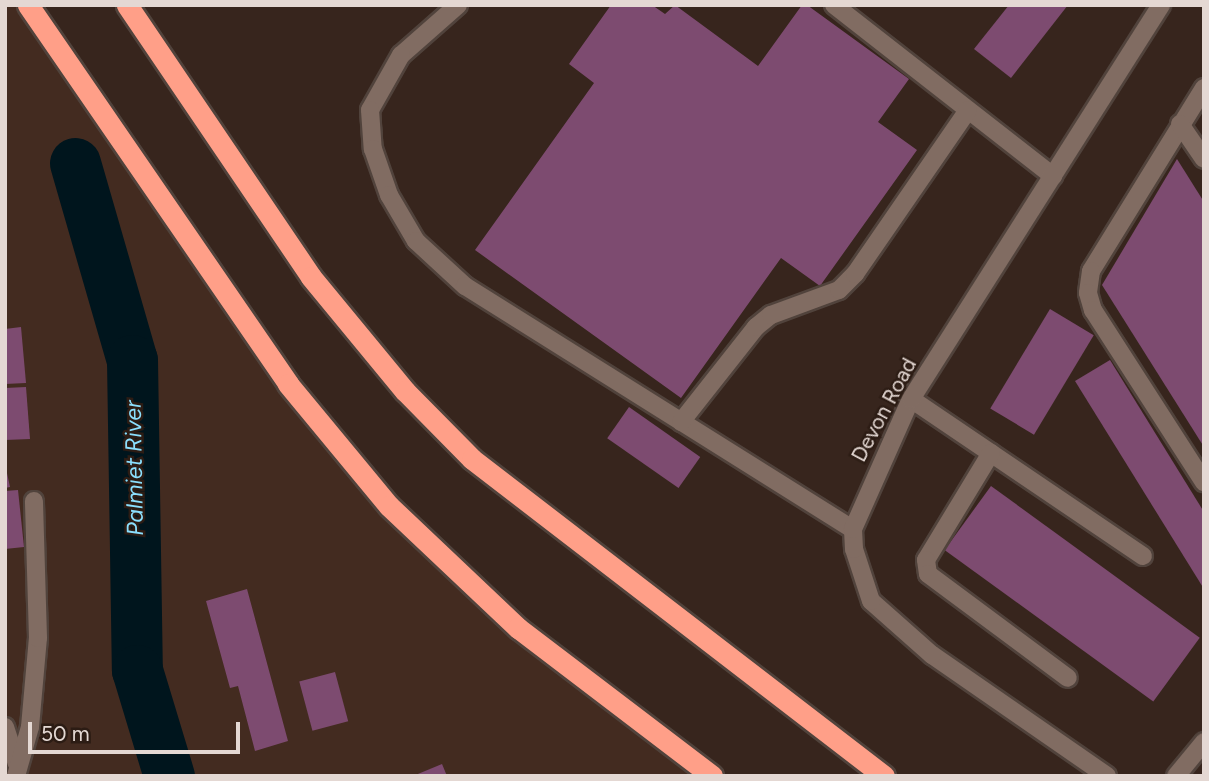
<!DOCTYPE html>
<html>
<head>
<meta charset="utf-8">
<style>
  body { margin:0 }
  #map { position:relative; width:1209px; height:781px; overflow:hidden; background:#37251d; font-family:Figtree,sans-serif }
  div>[style] { position:absolute }
  .built>* { inset:0; background:#432b20 }
  .river>* { height:51px; margin:-25.5px; padding:0 25.5px; transform-origin:25.5px; border-radius:25.5px; background:#00151d }
  .building>* { inset:0; background:#7d4b70; transform-origin:0 0 }
  .roads { filter:drop-shadow(2px 0 #51433c) drop-shadow(-2px 0 #51433c) drop-shadow(0 2px #51433c) drop-shadow(0 -2px #51433c) }
  .minor>* { height:18px; margin:-9px; padding:0 9px; transform-origin:9px; border-radius:9px; background:#816c62 }
  .highway>* { height:21px; margin:-10.5px; padding:0 10.5px; transform-origin:10.5px; border-radius:10.5px; background:#ff9f88 }
  span { translate:-50% -50%; white-space:nowrap; text-align:center; line-height:1.15; -webkit-text-stroke:5px #2c1c14; paint-order:stroke }
  .street-label { font-size:21px; color:#e4d8d3 }
  .water-label { font-size:23px; color:#8bdffd; font-style:italic }
  .frame { position:absolute; inset:0; border:7px solid #e4d8d3; pointer-events:none }
  .scale { position:absolute; left:28px; top:722px; width:212px; height:32px; box-sizing:border-box; border:4px solid #e4d8d3; border-top:0; padding-left:9px; font-size:21px; line-height:24px; white-space:nowrap; color:#e4d8d3; -webkit-text-stroke:5px #2c1c14; paint-order:stroke }
</style>
</head>
<body>
<div id="map">
  <div class="built">
    <i style="clip-path:polygon(5px 5px,24px 5px,388px 506px,711px 776px,5px 776px)"></i>
  </div>
  <div class="river">
    <i style="left:75px;top:163px;width:205px;rotate:73.9deg"></i>
    <i style="left:132px;top:360px;width:310px;rotate:89.1deg"></i>
    <i style="left:137px;top:670px;width:111px;rotate:73.2deg"></i>
  </div>
  <div class="building">
    <i style="clip-path:polygon(611px 5px,652px 5px,665px 14px,675px 5px,758px 66px,802px 5px,807px 5px,909px 79px,878px 122px,917px 150px,820px 286px,781px 258px,681px 398px,475px 250px,594px 83px,569px 64px)"></i>
    <i style="clip-path:polygon(1009px 5px,1068px 5px,1011px 78px,974px 49px)"></i>
    <i style="clip-path:polygon(1177px 159px,1204px 202px,1204px 447px,1102px 285px)"></i>
    <i style="left:1050px;top:309px;width:51px;height:116px;rotate:31deg"></i>
    <i style="clip-path:polygon(21px 327px,26px 383px,5px 384px,5px 329px)"></i>
    <i style="clip-path:polygon(1110px 360px,1204px 512px,1204px 589px,1075px 381px)"></i>
    <i style="clip-path:polygon(26px 387px,30px 439px,5px 440px,5px 388px)"></i>
    <i style="left:629px;top:407px;width:87px;height:38px;rotate:35deg"></i>
    <i style="clip-path:polygon(5px 464px,10px 487px,5px 488px)"></i>
    <i style="left:991px;top:486px;width:258px;height:79px;rotate:36deg"></i>
    <i style="clip-path:polygon(18px 490px,24px 547px,5px 549px,5px 491px)"></i>
    <i style="clip-path:polygon(247px 589px,288px 741px,255px 751px,238px 686px,230px 688px,206px 601px)"></i>
    <i style="left:335px;top:672px;width:51px;height:37px;rotate:75deg"></i>
    <i style="clip-path:polygon(442px 764px,447px 776px,413px 776px)"></i>
  </div>
  <div class="roads">
    <div class="minor">
      <i style="left:458px;top:5px;width:76px;rotate:138.7deg"></i>
      <i style="left:401px;top:55px;width:63px;rotate:119.4deg"></i>
      <i style="left:370px;top:110px;width:39px;rotate:86deg"></i>
      <i style="left:373px;top:149px;width:49px;rotate:70.8deg"></i>
      <i style="left:389px;top:195px;width:53px;rotate:59.6deg"></i>
      <i style="left:416px;top:241px;width:67px;rotate:42.6deg"></i>
      <i style="left:465px;top:286px;width:458px;rotate:32.1deg"></i>
      <i style="left:834px;top:5px;width:278px;rotate:38deg"></i>
      <i style="left:1204px;top:88px;width:215px;rotate:121.7deg"></i>
      <i style="left:1091px;top:271px;width:22px;rotate:98deg"></i>
      <i style="left:1088px;top:293px;width:18px;rotate:74deg"></i>
      <i style="left:1093px;top:310px;width:205px;rotate:57.2deg"></i>
      <i style="left:1180px;top:124px;width:42px;rotate:55.6deg"></i>
      <i style="left:911px;top:399px;width:280px;rotate:34.1deg"></i>
      <i style="left:681px;top:422px;width:121px;rotate:-51.7deg"></i>
      <i style="left:756px;top:327px;width:19px;rotate:-39deg"></i>
      <i style="left:771px;top:315px;width:72px;rotate:-20.2deg"></i>
      <i style="left:839px;top:290px;width:23px;rotate:-45deg"></i>
      <i style="left:855px;top:274px;width:199px;rotate:-55.4deg"></i>
      <i style="left:991px;top:453px;width:125px;rotate:121.3deg"></i>
      <i style="left:926px;top:560px;width:14px;rotate:82deg"></i>
      <i style="left:928px;top:574px;width:174px;rotate:36.6deg"></i>
      <i style="left:5px;top:727px;width:38px;rotate:72deg"></i>
      <i style="left:16px;top:776px;width:51px;rotate:-74.1deg"></i>
      <i style="left:30px;top:727px;width:89px;rotate:-84.9deg"></i>
      <i style="left:38px;top:638px;width:137px;rotate:-91.7deg"></i>
      <i style="left:1107px;top:776px;width:213px;rotate:-145.3deg"></i>
      <i style="left:932px;top:655px;width:81px;rotate:-138.5deg"></i>
      <i style="left:871px;top:601px;width:55px;rotate:-108.1deg"></i>
      <i style="left:854px;top:549px;width:20px;rotate:-93deg"></i>
      <i style="left:853px;top:529px;width:142px;rotate:-66deg"></i>
      <i style="left:911px;top:399px;width:467px;rotate:-57.6deg"></i>
      <i style="left:1176px;top:776px;width:44px;rotate:-50.5deg"></i>
    </div>
    <div class="highway">
      <i style="left:28px;top:5px;width:460px;rotate:55.5deg"></i>
      <i style="left:288px;top:384px;width:158px;rotate:50.4deg"></i>
      <i style="left:389px;top:506px;width:178px;rotate:43.4deg"></i>
      <i style="left:518px;top:628px;width:244px;rotate:37.3deg"></i>
      <i style="left:127px;top:5px;width:328px;rotate:55.9deg"></i>
      <i style="left:311px;top:277px;width:148px;rotate:50.5deg"></i>
      <i style="left:405px;top:391px;width:95px;rotate:45.4deg"></i>
      <i style="left:472px;top:459px;width:520px;rotate:37.58deg"></i>
    </div>
  </div>
  <div class="street-label">
    <span style="left:884px;top:410px;rotate:-62deg">Devon Road</span>
  </div>
  <div class="water-label">
    <span style="left:134px;top:468px;rotate:-91deg">Palmiet River</span>
  </div>
  <div class="frame"></div>
  <div class="scale">50 m</div>
</div>
</body>
</html>
